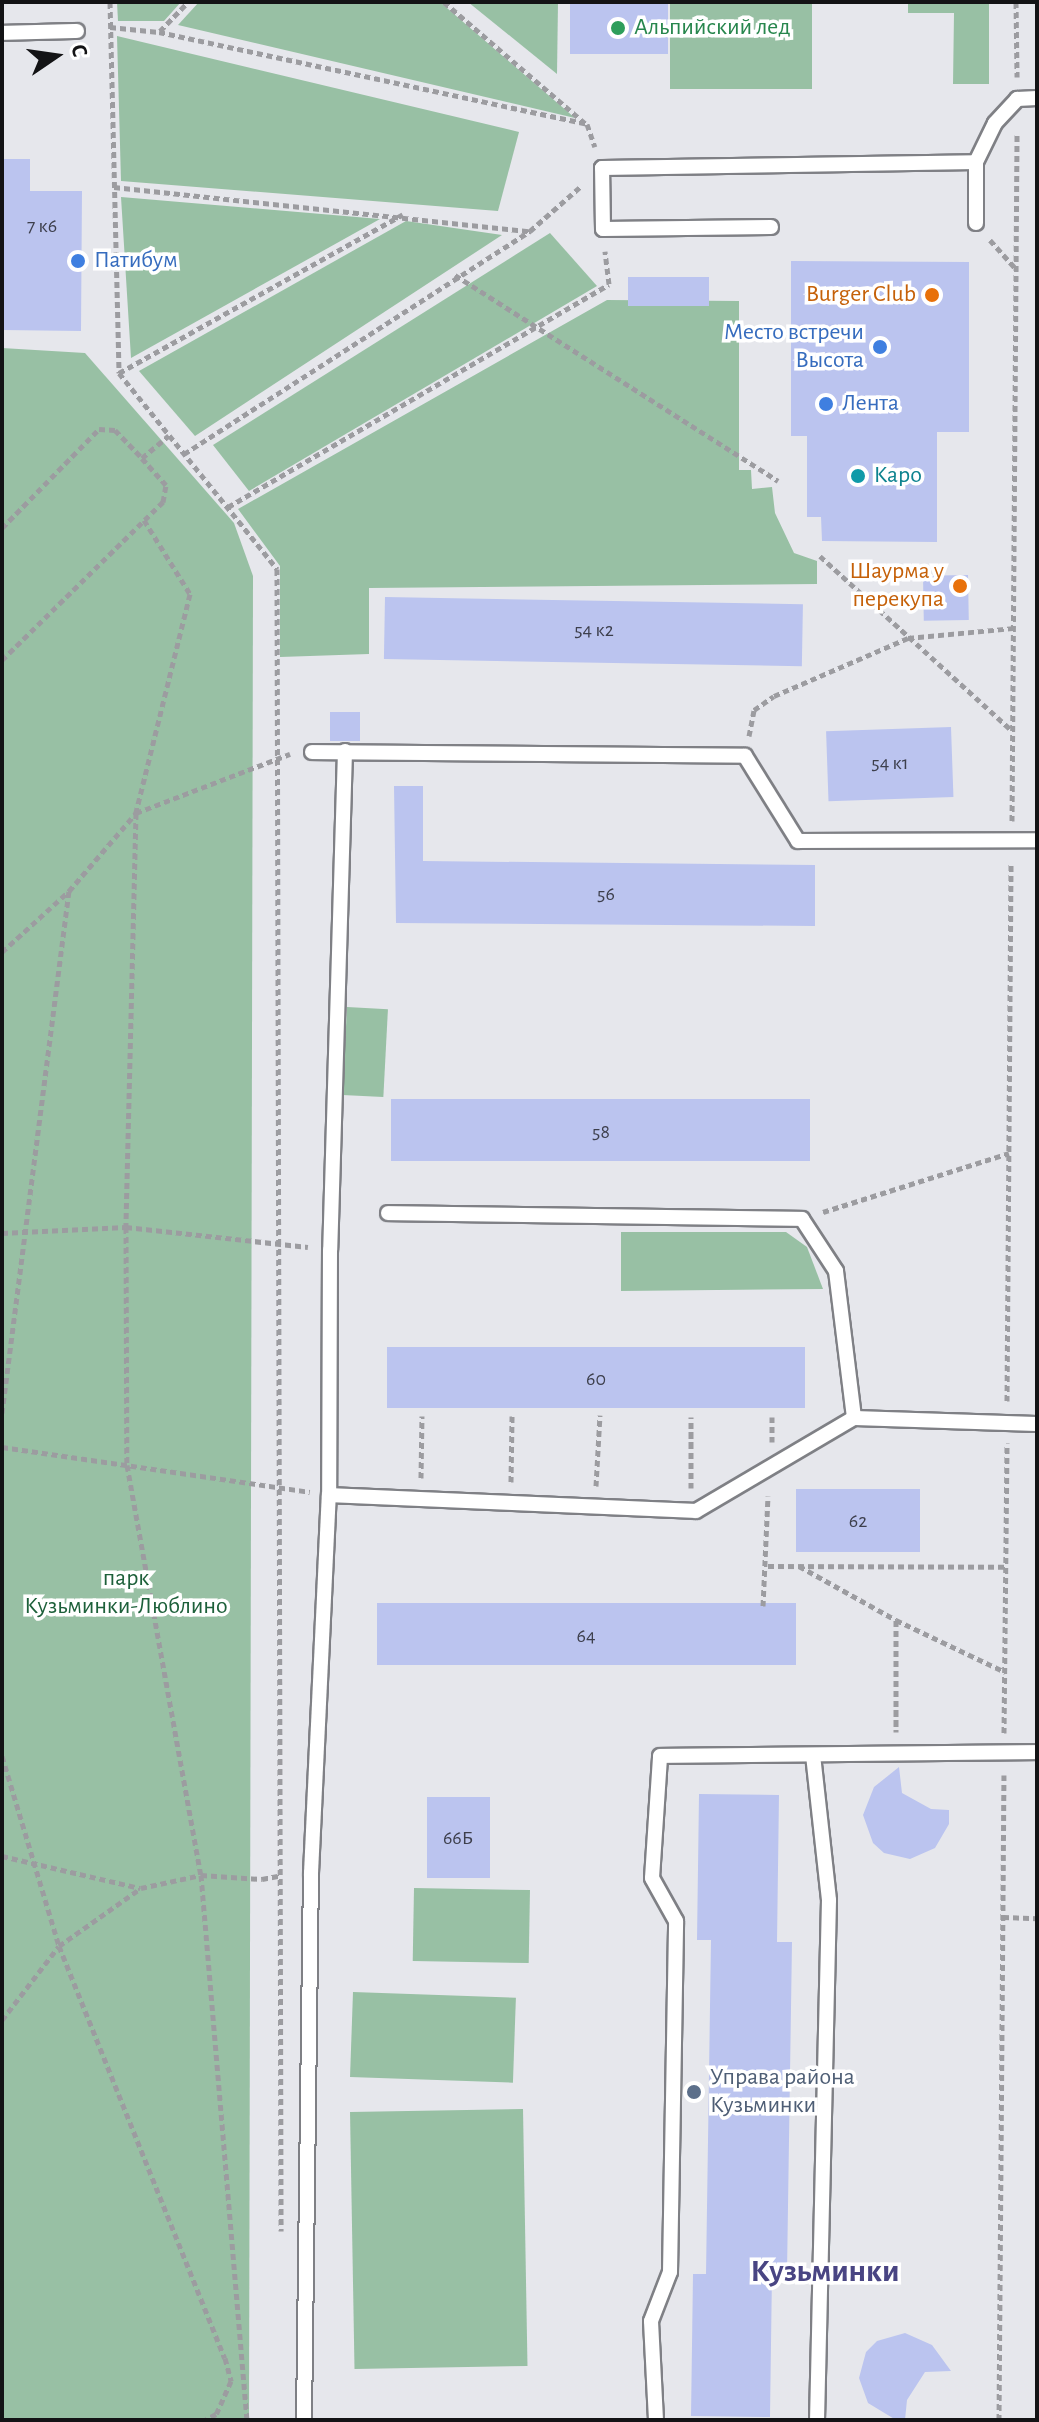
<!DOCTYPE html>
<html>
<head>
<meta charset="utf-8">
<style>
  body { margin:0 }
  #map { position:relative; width:1039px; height:2422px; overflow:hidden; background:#e6e7ec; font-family:"Alegreya Sans",sans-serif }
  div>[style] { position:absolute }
  .green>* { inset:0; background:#98c0a4; transform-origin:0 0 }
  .building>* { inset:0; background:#bbc4ef; transform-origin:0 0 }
  .path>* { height:5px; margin-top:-2.5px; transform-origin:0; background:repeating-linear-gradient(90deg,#9c9ca0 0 6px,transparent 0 10px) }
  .roads { filter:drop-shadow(2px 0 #7f8085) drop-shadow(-2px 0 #7f8085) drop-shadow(0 2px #7f8085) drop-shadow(0 -2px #7f8085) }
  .lane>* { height:14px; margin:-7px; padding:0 7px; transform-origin:7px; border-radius:7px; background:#fff }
  .dots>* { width:22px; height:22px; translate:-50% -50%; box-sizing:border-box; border:4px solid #fff; border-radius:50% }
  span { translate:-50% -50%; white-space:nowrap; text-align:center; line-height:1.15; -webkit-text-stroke:7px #fff; paint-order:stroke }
  .number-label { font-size:20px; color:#3d3f4c }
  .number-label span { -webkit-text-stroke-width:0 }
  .leisure-label { font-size:24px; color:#27864d }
  .left { translate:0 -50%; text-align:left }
  .shop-label { font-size:24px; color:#366cbe }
  .right { translate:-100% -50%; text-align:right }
  .food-label { font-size:24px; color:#c56008 }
  .culture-label { font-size:24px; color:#0d838f }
  .park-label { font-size:24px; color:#1d603a }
  .service-label { font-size:24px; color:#4e5e75 }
  .district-label { font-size:32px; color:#494583; font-weight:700 }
  .frame { position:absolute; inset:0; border:4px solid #131315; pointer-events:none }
  .north { position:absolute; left:16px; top:16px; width:80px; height:80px; -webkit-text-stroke:6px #fff; paint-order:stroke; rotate:77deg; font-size:22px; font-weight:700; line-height:32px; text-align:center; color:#131315 }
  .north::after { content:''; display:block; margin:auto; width:28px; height:36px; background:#131315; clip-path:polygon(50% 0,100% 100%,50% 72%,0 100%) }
</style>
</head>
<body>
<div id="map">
  <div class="green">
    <i style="clip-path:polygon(117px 2px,181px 2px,164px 21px,118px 21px)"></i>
    <i style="clip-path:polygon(199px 2px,440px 2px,575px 118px,178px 25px)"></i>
    <i style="clip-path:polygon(468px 2px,558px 2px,557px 74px)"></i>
    <i style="left:670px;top:2px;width:142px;height:87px"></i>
    <i style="clip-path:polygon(908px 2px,989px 2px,989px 84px,953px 84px,954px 13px,908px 13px)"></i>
    <i style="clip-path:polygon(117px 36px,519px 132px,498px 211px,121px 181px)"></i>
    <i style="clip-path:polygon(121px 197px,380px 219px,131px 358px)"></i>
    <i style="clip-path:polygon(406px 221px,502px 235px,195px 436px,139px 371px)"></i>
    <i style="clip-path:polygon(550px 233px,597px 286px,249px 491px,213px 445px)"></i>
    <i style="clip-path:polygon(607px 300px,739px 301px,739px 470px,751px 470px,752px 489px,772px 487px,775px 513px,794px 553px,817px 561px,817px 584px,369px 588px,369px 654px,280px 657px,280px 566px,238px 509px)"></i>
    <i style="clip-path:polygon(2px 348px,85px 353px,234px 523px,253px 576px,249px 2420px,2px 2420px)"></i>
    <i style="left:347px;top:1007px;width:41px;height:88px;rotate:3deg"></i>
    <i style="clip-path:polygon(621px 1232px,786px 1232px,807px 1247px,823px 1289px,621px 1291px)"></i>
    <i style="left:414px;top:1888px;width:116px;height:73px;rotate:1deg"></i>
    <i style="left:353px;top:1992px;width:163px;height:85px;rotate:2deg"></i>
    <i style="left:523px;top:2109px;width:257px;height:173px;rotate:89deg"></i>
  </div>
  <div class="building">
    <i style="left:570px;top:2px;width:98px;height:52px"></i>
    <i style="clip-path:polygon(2px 159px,30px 159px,30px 191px,82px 191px,81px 331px,2px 330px)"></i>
    <i style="clip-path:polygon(791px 261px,969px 262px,969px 432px,937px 432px,937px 542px,822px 541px,821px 517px,807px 517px,807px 436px,791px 436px)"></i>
    <i style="left:628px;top:277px;width:81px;height:29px"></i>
    <i style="left:968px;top:575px;width:45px;height:45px;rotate:89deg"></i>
    <i style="left:385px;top:597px;width:418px;height:62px;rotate:1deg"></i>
    <i style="left:330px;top:712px;width:30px;height:29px"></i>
    <i style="left:951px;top:727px;width:70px;height:125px;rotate:88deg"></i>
    <i style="clip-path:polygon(394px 786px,423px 786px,423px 861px,815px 865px,815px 926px,396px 923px)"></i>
    <i style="left:391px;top:1099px;width:419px;height:62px"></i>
    <i style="left:387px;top:1347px;width:418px;height:61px"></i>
    <i style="left:796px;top:1489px;width:124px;height:63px"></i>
    <i style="left:377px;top:1603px;width:419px;height:62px"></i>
    <i style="clip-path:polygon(899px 1767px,902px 1793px,931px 1809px,949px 1810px,949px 1824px,935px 1848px,910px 1859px,884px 1853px,873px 1843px,863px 1815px,874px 1787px)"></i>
    <i style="clip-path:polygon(699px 1794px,779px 1795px,777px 1942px,792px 1942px,787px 2273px,772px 2273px,770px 2417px,691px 2416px,693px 2274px,706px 2274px,711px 1940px,697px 1940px)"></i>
    <i style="left:427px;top:1797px;width:63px;height:81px"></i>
    <i style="clip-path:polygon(905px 2333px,932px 2345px,951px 2371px,925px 2372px,907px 2400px,905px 2420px,896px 2420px,868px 2403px,859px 2378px,866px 2352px,877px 2341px)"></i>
  </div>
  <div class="path">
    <i style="left:110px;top:2px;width:371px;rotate:88.6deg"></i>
    <i style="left:119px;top:373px;width:252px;rotate:51.1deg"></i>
    <i style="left:277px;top:569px;width:1662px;rotate:89.86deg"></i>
    <i style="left:444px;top:2px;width:187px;rotate:40.7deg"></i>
    <i style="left:1016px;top:2px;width:75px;rotate:89.2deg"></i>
    <i style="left:110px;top:27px;width:49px;rotate:5.8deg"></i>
    <i style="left:159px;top:32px;width:438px;rotate:12.1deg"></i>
    <i style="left:587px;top:124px;width:24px;rotate:71deg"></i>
    <i style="left:160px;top:31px;width:40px;rotate:-46deg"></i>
    <i style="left:114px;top:187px;width:417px;rotate:6.1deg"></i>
    <i style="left:990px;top:240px;width:38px;rotate:48deg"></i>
    <i style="left:455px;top:275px;width:383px;rotate:32.5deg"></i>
    <i style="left:119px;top:373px;width:325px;rotate:-29.2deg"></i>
    <i style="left:184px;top:454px;width:412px;rotate:-32.8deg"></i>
    <i style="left:530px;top:231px;width:68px;rotate:-41.4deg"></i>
    <i style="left:228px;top:507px;width:441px;rotate:-30.3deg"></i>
    <i style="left:609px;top:284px;width:33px;rotate:-97deg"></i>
    <i style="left:144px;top:520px;width:87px;rotate:58.1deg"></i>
    <i style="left:190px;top:594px;width:226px;rotate:103.9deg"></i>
    <i style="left:136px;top:813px;width:414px;rotate:91.4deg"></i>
    <i style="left:126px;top:1227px;width:238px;rotate:89.8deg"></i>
    <i style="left:127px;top:1465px;width:417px;rotate:79.8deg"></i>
    <i style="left:201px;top:1875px;width:547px;rotate:85.18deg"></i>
    <i style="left:2px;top:528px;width:139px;rotate:-45.6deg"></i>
    <i style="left:99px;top:429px;width:16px;rotate:4deg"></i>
    <i style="left:115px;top:430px;width:39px;rotate:46deg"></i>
    <i style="left:142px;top:458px;width:35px;rotate:-40deg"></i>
    <i style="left:820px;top:556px;width:258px;rotate:42.3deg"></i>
    <i style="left:2px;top:660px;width:226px;rotate:-44.5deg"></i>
    <i style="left:163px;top:502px;width:17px;rotate:-80deg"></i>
    <i style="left:166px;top:485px;width:36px;rotate:-132deg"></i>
    <i style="left:749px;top:736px;width:26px;rotate:-79deg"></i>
    <i style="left:754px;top:710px;width:24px;rotate:-35deg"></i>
    <i style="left:774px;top:696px;width:146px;rotate:-23.4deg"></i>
    <i style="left:908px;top:638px;width:105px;rotate:-5.4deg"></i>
    <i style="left:1012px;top:821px;width:686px;rotate:-89.58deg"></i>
    <i style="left:2px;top:952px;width:91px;rotate:-42.3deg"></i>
    <i style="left:69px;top:891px;width:103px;rotate:-49.3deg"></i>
    <i style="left:136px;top:813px;width:165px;rotate:-21deg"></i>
    <i style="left:823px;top:1212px;width:195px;rotate:-17.6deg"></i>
    <i style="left:2px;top:1233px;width:124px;rotate:-2.8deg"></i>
    <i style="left:126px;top:1227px;width:183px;rotate:6.3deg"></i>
    <i style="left:1007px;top:1401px;width:538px;rotate:-89.57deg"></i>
    <i style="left:2px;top:1413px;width:526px;rotate:-82.69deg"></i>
    <i style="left:772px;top:1417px;width:25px;rotate:90deg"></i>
    <i style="left:2px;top:1447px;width:311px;rotate:8.3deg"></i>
    <i style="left:421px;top:1478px;width:62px;rotate:-89.1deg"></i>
    <i style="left:511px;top:1482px;width:66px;rotate:-89.1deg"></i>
    <i style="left:596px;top:1486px;width:71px;rotate:-86.8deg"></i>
    <i style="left:691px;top:1488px;width:71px;rotate:-90deg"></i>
    <i style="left:768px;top:1566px;width:237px;rotate:0.2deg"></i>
    <i style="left:799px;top:1566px;width:111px;rotate:29.1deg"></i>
    <i style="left:896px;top:1620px;width:112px;rotate:90deg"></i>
    <i style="left:763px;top:1606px;width:110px;rotate:-87.4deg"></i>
    <i style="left:896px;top:1620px;width:121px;rotate:25.5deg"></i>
    <i style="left:1004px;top:1733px;width:290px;rotate:-89.4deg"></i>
    <i style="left:2px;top:1756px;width:198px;rotate:73.3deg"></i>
    <i style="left:59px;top:1946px;width:444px;rotate:68.1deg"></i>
    <i style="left:225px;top:2358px;width:24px;rotate:75deg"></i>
    <i style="left:231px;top:2381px;width:36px;rotate:114deg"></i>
    <i style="left:216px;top:2414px;width:13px;rotate:151deg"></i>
    <i style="left:2px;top:1856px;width:142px;rotate:13.1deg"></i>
    <i style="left:1003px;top:1917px;width:34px;rotate:2deg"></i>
    <i style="left:2px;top:2020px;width:93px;rotate:-52.4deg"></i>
    <i style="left:59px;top:1946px;width:100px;rotate:-35.3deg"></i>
    <i style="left:141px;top:1888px;width:61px;rotate:-12.2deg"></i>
    <i style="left:201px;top:1875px;width:61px;rotate:3.8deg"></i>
    <i style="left:262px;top:1879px;width:20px;rotate:-11deg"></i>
    <i style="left:999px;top:2420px;width:645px;rotate:-89.56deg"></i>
  </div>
  <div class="roads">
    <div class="lane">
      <i style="left:2px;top:33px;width:75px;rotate:-1.5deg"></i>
      <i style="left:976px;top:223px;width:61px;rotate:-90deg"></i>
      <i style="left:976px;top:162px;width:43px;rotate:-64deg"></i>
      <i style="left:995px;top:123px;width:33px;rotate:-47deg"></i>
      <i style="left:1017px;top:99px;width:20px;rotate:-3deg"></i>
      <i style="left:771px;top:227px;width:168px;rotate:179.3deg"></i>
      <i style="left:603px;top:229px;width:61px;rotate:-90.9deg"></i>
      <i style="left:602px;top:168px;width:374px;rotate:-0.9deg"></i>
      <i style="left:345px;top:751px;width:499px;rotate:91.7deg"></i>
      <i style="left:330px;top:1250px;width:245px;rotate:90.2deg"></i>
      <i style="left:329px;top:1495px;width:367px;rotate:2.5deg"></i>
      <i style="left:696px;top:1511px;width:183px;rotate:-30.5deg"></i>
      <i style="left:854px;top:1418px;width:183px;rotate:1.9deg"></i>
      <i style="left:312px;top:752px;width:433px;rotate:0.5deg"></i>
      <i style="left:745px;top:756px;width:100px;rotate:58.1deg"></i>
      <i style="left:798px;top:841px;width:239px;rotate:-0.2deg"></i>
      <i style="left:388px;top:1213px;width:414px;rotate:0.8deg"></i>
      <i style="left:802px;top:1219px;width:62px;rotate:56.8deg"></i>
      <i style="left:836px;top:1271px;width:148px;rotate:83deg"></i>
      <i style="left:813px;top:1755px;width:146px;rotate:83.7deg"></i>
      <i style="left:829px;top:1900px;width:520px;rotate:91.32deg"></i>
      <i style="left:304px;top:2420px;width:547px;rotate:-89.27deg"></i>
      <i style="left:311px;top:1873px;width:378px;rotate:-87.3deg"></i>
      <i style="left:656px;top:2420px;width:99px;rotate:-92.9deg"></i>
      <i style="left:651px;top:2321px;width:53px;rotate:-68.8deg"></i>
      <i style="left:670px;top:2272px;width:351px;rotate:-89deg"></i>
      <i style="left:676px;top:1921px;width:49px;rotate:-119.2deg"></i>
      <i style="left:652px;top:1878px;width:122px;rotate:-86.2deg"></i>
      <i style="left:660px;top:1756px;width:377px;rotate:-0.6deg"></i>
    </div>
  </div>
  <div class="dots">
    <i style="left:618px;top:28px;background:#2e9e5b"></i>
    <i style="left:78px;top:261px;background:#3f7fe0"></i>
    <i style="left:932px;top:295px;background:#e8710a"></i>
    <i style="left:880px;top:347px;background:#3f7fe0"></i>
    <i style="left:826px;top:404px;background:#3f7fe0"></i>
    <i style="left:858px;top:476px;background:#0f9aa8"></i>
    <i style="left:960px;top:586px;background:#e8710a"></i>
    <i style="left:694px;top:2092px;background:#5c6f8a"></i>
  </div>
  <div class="number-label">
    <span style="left:42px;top:226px">7 к6</span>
    <span style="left:594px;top:630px">54 к2</span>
    <span style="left:890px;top:763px">54 к1</span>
    <span style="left:606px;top:894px">56</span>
    <span style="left:601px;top:1132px">58</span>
    <span style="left:596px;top:1379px">60</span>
    <span style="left:858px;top:1521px">62</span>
    <span style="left:586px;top:1636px">64</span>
    <span style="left:458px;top:1838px">66Б</span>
  </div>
  <div class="leisure-label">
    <span class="left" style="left:634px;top:28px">Альпийский лед</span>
  </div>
  <div class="shop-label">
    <span class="left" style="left:94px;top:261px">Патибум</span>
    <span class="right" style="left:864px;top:347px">Место встречи<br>Высота</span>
    <span class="left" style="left:842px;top:404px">Лента</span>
  </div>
  <div class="food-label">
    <span class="right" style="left:916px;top:295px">Burger Club</span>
    <span class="right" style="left:944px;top:586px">Шаурма у<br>перекупа</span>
  </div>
  <div class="culture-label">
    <span class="left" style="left:874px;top:476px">Kapo</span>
  </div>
  <div class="park-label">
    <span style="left:126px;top:1593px">парк<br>Кузьминки-Люблино</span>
  </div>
  <div class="service-label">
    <span class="left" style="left:710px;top:2092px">Управа района<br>Кузьминки</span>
  </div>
  <div class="district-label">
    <span style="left:825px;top:2271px">Кузьминки</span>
  </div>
  <div class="frame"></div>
  <div class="north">С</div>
</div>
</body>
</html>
